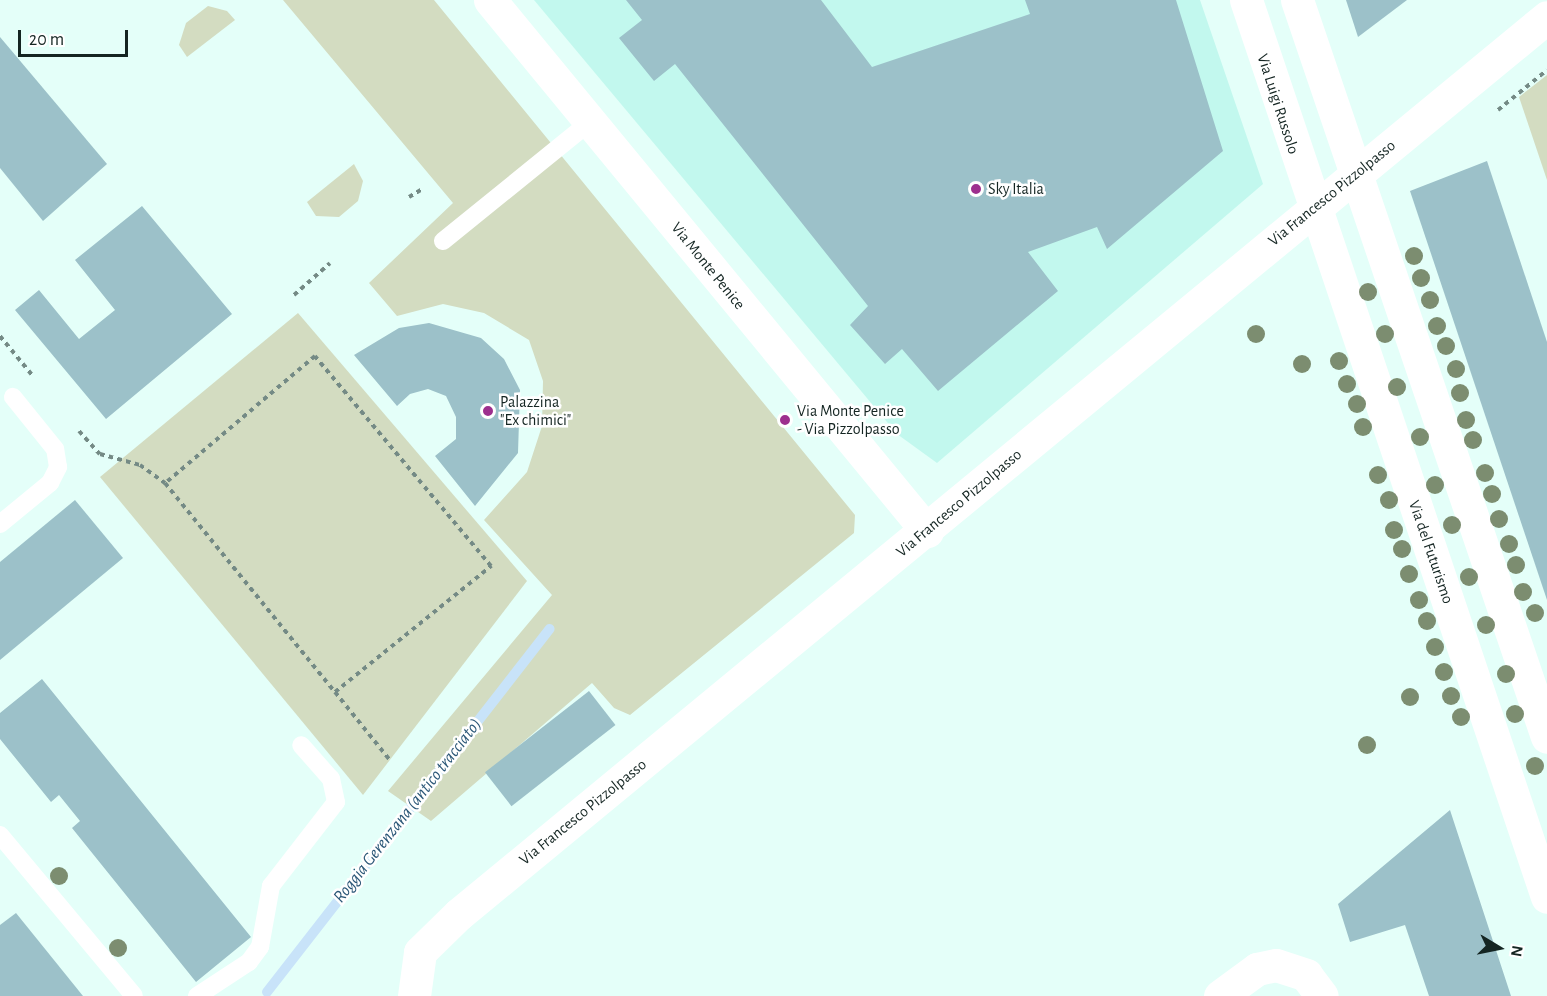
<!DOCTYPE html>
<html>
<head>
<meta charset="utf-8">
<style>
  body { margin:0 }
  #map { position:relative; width:1547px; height:996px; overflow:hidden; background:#e4fff9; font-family:"Alegreya Sans",sans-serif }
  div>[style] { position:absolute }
  .built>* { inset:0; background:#c2f8ee }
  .green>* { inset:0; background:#d3dcc1 }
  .stream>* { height:10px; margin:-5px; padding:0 5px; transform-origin:5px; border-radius:5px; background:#c8e3f9 }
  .building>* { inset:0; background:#9cc1c9; transform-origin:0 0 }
  .path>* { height:4px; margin-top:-2px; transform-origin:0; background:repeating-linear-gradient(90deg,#748a85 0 4.5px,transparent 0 9px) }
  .lane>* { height:18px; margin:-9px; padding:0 9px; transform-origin:9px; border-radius:9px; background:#fff }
  .street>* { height:33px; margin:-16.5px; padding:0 16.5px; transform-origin:16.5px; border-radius:16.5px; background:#fff }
  .secondary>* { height:33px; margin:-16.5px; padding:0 16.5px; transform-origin:16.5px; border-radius:16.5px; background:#fff }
  .trees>* { width:18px; height:18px; margin:-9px; border-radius:50%; background:#7c8d70 }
  .dots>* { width:16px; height:16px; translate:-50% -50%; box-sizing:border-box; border:3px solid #fff; border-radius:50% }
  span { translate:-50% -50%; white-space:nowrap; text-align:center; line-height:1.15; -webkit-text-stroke:5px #fff; paint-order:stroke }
  .street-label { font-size:16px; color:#142522 }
  .poi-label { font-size:16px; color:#142522 }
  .left { translate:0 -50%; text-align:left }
  .water-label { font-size:18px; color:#2b5777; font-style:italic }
  .north { position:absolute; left:1469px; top:918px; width:60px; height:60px; -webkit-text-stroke:4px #fff; paint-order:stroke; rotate:100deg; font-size:16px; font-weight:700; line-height:24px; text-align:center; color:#142522 }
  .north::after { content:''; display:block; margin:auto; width:21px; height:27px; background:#142522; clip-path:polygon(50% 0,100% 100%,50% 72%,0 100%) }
  .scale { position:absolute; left:18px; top:30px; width:110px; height:27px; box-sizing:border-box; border:3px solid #142522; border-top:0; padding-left:8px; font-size:18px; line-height:21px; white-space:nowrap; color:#142522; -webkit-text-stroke:4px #fff; paint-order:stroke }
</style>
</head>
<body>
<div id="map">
  <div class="built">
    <i style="clip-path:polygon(534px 0,1200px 0,1263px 184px,937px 463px,897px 434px)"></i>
  </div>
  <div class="green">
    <i style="clip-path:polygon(283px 0,434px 0,855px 515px,854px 533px,630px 715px,614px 708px,592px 683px,431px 821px,388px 791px,552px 595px,484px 520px,527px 472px,542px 426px,543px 381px,529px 340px,484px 313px,443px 304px,397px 316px,369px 283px,453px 203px)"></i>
    <i style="clip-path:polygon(208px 6px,227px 11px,235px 20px,187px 57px,179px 45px,186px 23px)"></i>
    <i style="clip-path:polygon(1547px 75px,1547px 180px,1519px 97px)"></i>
    <i style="clip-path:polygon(354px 164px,363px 181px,358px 201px,339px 217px,316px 216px,307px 202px)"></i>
    <i style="clip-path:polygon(298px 313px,527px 581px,363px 795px,100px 477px)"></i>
  </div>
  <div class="stream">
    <i style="left:267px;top:992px;width:460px;rotate:-52.1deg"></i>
  </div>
  <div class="building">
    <i style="clip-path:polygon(626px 0,821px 0,872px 67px,1030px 14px,1025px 0,1176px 0,1223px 151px,1107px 249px,1097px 227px,1028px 252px,1058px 291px,938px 391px,902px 349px,885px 364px,850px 325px,868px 306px,675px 64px,654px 81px,619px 38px,642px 20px)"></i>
    <i style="clip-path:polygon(1346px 0,1407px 0,1358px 37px)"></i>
    <i style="clip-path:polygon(0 37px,107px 164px,43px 221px,0 168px)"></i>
    <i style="clip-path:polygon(1487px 161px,1547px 342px,1547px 600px,1410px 191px)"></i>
    <i style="clip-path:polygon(142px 206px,232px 314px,106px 419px,15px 310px,39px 290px,79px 339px,115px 310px,75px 260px)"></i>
    <i style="clip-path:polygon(429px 323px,481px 338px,504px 359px,520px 390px,518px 453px,475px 506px,435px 456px,456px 439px,456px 417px,446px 396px,428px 389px,410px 394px,397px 406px,354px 355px,399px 328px)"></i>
    <i style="clip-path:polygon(75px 500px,123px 558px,0 660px,0 562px)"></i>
    <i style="clip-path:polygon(42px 679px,251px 937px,196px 982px,72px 828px,80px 821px,59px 795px,51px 802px,0 739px,0 713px)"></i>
    <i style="left:589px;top:691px;width:43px;height:132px;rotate:52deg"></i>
    <i style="clip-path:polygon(1450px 810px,1511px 996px,1429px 996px,1405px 925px,1350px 942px,1338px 904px)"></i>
    <i style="clip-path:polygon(16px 913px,83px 996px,0 996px,0 925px)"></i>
  </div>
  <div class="path">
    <i style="left:1498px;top:110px;width:63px;rotate:-39.2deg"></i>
    <i style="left:409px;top:197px;width:17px;rotate:-31deg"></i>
    <i style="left:294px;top:295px;width:48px;rotate:-41.6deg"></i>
    <i style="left:0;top:336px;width:50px;rotate:50.6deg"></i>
    <i style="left:79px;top:431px;width:31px;rotate:48deg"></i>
    <i style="left:100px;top:454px;width:41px;rotate:15.4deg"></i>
    <i style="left:140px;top:465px;width:31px;rotate:36deg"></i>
    <i style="left:335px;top:692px;width:201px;rotate:-38.9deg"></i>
    <i style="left:491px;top:566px;width:274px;rotate:-130deg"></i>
    <i style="left:315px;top:356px;width:197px;rotate:139.7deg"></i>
    <i style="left:165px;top:483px;width:269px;rotate:50.9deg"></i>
    <i style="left:335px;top:692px;width:86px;rotate:51.1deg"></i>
  </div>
  <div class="lane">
    <i style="left:443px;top:241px;width:189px;rotate:-39deg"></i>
    <i style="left:0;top:524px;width:65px;rotate:-39.4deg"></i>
    <i style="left:50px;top:483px;width:18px;rotate:-63deg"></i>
    <i style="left:58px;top:467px;width:18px;rotate:-99deg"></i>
    <i style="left:55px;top:449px;width:67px;rotate:-128.9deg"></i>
    <i style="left:0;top:835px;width:209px;rotate:50.2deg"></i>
    <i style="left:197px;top:996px;width:62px;rotate:-33.2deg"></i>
    <i style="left:249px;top:962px;width:19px;rotate:-54deg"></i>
    <i style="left:260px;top:947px;width:62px;rotate:-79.8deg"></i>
    <i style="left:271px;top:886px;width:106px;rotate:-52.3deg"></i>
    <i style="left:336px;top:802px;width:24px;rotate:-102deg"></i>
    <i style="left:331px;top:779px;width:45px;rotate:-131.4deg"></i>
  </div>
  <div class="street">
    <i style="left:490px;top:0;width:688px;rotate:50.55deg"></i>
    <i style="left:414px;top:996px;width:44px;rotate:-82.2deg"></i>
    <i style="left:420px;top:952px;width:54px;rotate:-44.3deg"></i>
    <i style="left:459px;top:914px;width:1410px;rotate:-39.5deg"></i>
    <i style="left:1220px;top:996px;width:46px;rotate:-36.1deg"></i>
    <i style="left:1257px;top:969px;width:19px;rotate:-12deg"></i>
    <i style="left:1276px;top:965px;width:32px;rotate:18deg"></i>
    <i style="left:1306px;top:975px;width:26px;rotate:53deg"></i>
  </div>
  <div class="secondary">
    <i style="left:1246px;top:0;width:946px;rotate:71.45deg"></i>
    <i style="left:1297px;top:0;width:778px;rotate:71.26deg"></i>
  </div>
  <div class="trees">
    <i style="left:1414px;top:256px"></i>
    <i style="left:1421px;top:278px"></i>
    <i style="left:1368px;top:292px"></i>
    <i style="left:1430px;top:300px"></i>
    <i style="left:1437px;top:326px"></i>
    <i style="left:1256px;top:334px"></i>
    <i style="left:1385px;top:334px"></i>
    <i style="left:1446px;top:346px"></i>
    <i style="left:1339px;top:361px"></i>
    <i style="left:1302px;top:364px"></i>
    <i style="left:1456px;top:369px"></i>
    <i style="left:1347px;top:384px"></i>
    <i style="left:1397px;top:387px"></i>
    <i style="left:1460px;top:393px"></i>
    <i style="left:1357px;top:404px"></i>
    <i style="left:1466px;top:420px"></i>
    <i style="left:1363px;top:427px"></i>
    <i style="left:1420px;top:437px"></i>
    <i style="left:1473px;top:440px"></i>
    <i style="left:1485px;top:473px"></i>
    <i style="left:1378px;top:475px"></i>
    <i style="left:1435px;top:485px"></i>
    <i style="left:1492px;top:494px"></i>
    <i style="left:1389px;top:500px"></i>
    <i style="left:1499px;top:519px"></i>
    <i style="left:1452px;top:525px"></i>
    <i style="left:1394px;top:530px"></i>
    <i style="left:1509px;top:544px"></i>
    <i style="left:1402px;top:549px"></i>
    <i style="left:1516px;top:565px"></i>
    <i style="left:1409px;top:574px"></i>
    <i style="left:1469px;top:577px"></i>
    <i style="left:1523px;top:592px"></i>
    <i style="left:1419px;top:600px"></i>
    <i style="left:1535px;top:613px"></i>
    <i style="left:1427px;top:621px"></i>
    <i style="left:1486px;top:625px"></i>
    <i style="left:1435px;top:647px"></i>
    <i style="left:1444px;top:672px"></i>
    <i style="left:1506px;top:674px"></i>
    <i style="left:1451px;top:696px"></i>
    <i style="left:1410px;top:697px"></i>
    <i style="left:1515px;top:714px"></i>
    <i style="left:1461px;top:717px"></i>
    <i style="left:1367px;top:745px"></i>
    <i style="left:1535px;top:766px"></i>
    <i style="left:59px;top:876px"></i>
    <i style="left:118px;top:948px"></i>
  </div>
  <div class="dots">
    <i style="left:976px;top:189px;background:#9d2f8e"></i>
    <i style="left:488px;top:411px;background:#9d2f8e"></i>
    <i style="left:785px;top:420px;background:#9d2f8e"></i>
  </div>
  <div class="street-label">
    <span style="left:1278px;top:104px;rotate:72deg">Via Luigi Russolo</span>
    <span style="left:1332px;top:193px;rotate:-39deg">Via Francesco Pizzolpasso</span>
    <span style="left:708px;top:266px;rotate:51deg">Via Monte Penice</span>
    <span style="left:959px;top:503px;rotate:-40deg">Via Francesco Pizzolpasso</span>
    <span style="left:1431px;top:552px;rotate:71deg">Via del Futurismo</span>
    <span style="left:583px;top:812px;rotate:-39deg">Via Francesco Pizzolpasso</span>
  </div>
  <div class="poi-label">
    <span class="left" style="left:988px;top:189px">Sky Italia</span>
    <span class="left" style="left:500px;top:411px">Palazzina<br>"Ex chimici"</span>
    <span class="left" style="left:797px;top:420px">Via Monte Penice<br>- Via Pizzolpasso</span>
  </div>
  <div class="water-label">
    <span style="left:408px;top:811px;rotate:-52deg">Roggia Gerenzana (antico tracciato)</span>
  </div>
  <div class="north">N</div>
  <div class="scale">20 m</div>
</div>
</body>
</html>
